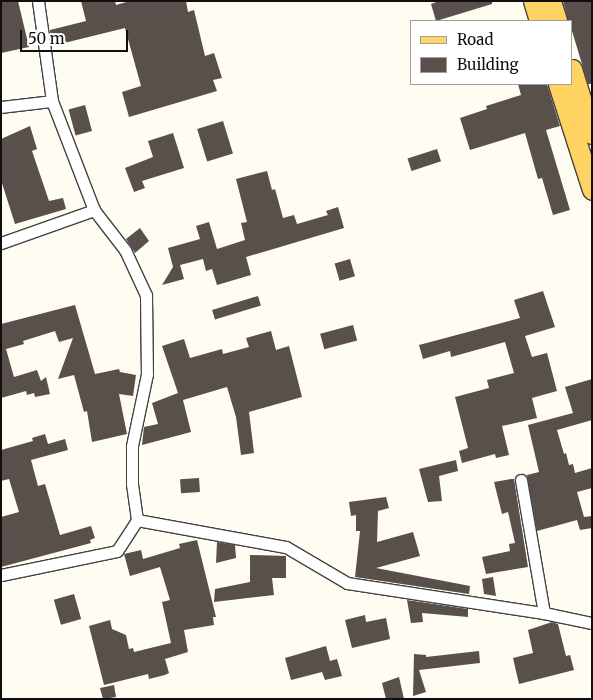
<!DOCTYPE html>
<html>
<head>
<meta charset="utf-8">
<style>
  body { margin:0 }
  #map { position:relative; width:593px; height:700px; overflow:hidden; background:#fffcf1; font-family:Merriweather,serif }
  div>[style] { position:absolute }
  .building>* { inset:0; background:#594f4b; transform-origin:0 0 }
  .roads { filter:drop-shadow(1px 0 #424242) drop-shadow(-1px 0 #424242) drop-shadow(0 1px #424242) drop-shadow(0 -1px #424242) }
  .street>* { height:11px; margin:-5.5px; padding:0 5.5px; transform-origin:5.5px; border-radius:5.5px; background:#fff }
  .primary>* { height:19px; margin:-9.5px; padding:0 9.5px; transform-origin:9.5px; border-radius:9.5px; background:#ffd361 }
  span { translate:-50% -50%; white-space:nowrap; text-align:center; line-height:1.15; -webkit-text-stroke:5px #fff; paint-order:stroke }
  .frame { position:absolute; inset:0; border:2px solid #0f0f0f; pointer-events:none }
  .legend { position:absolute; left:410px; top:20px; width:162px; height:65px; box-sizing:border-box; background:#fff; border:1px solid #9f9f9f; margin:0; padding:6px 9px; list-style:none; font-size:15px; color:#0f0f0f }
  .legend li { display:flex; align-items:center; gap:10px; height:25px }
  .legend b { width:25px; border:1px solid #9f9f9f }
  .scale { position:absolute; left:20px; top:30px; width:108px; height:22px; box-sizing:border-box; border:2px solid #0f0f0f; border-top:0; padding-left:6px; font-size:15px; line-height:18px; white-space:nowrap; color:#0f0f0f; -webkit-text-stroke:4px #fff; paint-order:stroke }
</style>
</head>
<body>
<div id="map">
  <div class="building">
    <i style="clip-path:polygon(1px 1px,18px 1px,29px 47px,1px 53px)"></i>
    <i style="clip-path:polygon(81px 1px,115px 1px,116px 5px,130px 1px,186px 1px,188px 12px,194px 10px,205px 56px,214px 53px,222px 78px,213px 80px,217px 91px,129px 117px,122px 92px,141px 86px,125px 28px,52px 46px,50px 30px,86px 21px)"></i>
    <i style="clip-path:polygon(439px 1px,492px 1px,492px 4px,436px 21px,431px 4px)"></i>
    <i style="clip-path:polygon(563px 1px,592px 1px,592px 84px,588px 84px,572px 31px,572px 21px,568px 20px)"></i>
    <i style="clip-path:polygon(518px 84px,547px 84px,560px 126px,546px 130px,570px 210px,553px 215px,542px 178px,538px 179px,525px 133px,470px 150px,460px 118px,487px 109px,486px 106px,521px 95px)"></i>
    <i style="left:85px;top:105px;width:27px;height:17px;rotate:75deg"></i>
    <i style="left:223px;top:121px;width:34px;height:27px;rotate:73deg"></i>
    <i style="clip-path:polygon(30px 126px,37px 149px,32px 151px,49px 201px,63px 198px,66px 209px,15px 224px,1px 180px,1px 139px)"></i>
    <i style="clip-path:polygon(173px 133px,184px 168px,142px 181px,145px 188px,134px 192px,125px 168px,153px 157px,148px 141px)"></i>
    <i style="left:437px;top:149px;width:13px;height:31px;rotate:72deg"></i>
    <i style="clip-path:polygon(267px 171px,272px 190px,275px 189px,283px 218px,294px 215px,297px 224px,328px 215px,326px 211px,338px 207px,344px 228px,246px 257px,251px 275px,217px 285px,212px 269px,206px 271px,203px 259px,180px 265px,184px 279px,162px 285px,173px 267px,168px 248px,200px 239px,196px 226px,209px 222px,217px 249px,245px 240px,241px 223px,247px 222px,236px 179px)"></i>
    <i style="clip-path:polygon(140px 228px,149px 241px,135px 253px,126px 239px)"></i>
    <i style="left:350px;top:259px;width:18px;height:16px;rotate:74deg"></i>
    <i style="clip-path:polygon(543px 291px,555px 327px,525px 336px,532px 357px,547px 353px,557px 391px,532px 398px,537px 418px,502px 426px,509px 455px,496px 458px,495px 454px,462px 463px,459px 451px,468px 448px,455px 397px,489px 388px,487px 380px,514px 373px,505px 342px,451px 357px,450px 351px,423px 359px,419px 345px,520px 318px,514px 300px)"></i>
    <i style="left:258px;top:296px;width:10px;height:48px;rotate:73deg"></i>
    <i style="clip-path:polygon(75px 305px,95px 374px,119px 369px,120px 372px,136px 375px,133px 396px,119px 394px,127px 434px,92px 442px,87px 411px,84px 412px,74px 375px,58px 379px,73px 338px,59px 342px,55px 331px,23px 341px,24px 344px,6px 349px,14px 377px,37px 370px,41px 381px,46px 377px,50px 394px,35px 397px,34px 393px,27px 395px,26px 391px,1px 398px,1px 324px)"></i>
    <i style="left:353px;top:325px;width:16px;height:34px;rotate:75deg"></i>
    <i style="clip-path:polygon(271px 331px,276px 350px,289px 346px,302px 397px,249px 412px,254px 453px,241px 455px,236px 417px,227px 387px,183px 400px,191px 432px,142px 445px,144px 427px,158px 424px,152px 403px,178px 393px,162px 346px,184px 339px,190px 358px,222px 349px,223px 354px,249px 347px,246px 338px)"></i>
    <i style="clip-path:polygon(592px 379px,592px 420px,557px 430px,564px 454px,566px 453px,569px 465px,573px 464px,575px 473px,592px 468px,592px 488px,577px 492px,584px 517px,592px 516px,592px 528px,580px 530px,577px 520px,537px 531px,527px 475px,539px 472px,528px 425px,573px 413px,565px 387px)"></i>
    <i style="clip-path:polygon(45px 434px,48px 444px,65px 439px,68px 450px,31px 460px,38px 486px,45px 484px,60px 535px,91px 526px,95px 538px,90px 540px,91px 543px,1px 567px,1px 517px,19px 512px,9px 479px,1px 481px,1px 450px,33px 441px,32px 438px)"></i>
    <i style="clip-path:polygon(456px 460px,458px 471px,439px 476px,442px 501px,428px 502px,419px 469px)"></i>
    <i style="left:199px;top:478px;width:14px;height:19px;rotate:86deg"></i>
    <i style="clip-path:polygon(511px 479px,514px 479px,528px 567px,486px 574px,482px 557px,510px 551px,509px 544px,515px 543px,508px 512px,502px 514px,494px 482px)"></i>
    <i style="clip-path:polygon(386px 497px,389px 508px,378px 511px,377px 542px,413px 532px,420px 556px,376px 568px,470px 586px,469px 594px,355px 577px,360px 531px,356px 531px,356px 515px,351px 516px,349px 502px)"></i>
    <i style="clip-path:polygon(197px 540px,216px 617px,213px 617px,214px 625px,184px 630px,188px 652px,165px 659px,169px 673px,165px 675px,149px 679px,148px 674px,104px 685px,89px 626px,110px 620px,112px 629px,126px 635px,129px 649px,133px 648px,134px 652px,171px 643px,162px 602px,170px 600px,160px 567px,130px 576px,124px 554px,141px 550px,143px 559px,180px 548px,179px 544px)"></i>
    <i style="clip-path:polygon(217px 542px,235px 545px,236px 558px,216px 563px)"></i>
    <i style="clip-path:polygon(250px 555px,286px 556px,286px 578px,272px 578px,274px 595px,214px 602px,215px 589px,250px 582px)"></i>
    <i style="clip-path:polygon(493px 577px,496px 596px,484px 594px,482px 579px)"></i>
    <i style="left:74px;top:594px;width:26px;height:21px;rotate:74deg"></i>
    <i style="clip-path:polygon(407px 600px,468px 609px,468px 617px,422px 613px,423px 622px,411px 623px)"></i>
    <i style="clip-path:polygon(365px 615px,366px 622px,386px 618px,390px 639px,352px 648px,345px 620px)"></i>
    <i style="clip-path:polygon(552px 622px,558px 624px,566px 656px,570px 655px,574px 670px,519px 684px,513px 658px,533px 653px,528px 630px)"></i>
    <i style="clip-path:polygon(326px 646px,330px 661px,337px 659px,342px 676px,325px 680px,322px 672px,291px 680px,285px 658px)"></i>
    <i style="clip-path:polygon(479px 651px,480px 663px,419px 670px,426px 692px,413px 696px,414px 654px,426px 655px,426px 657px)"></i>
    <i style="clip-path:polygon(399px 677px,404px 699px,386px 699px,382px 683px)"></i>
    <i style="clip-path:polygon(114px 685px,116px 697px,103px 699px,100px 688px)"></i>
  </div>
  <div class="roads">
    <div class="street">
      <i style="left:38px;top:1px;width:101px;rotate:82deg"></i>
      <i style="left:52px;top:101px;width:117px;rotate:68.9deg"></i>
      <i style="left:94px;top:210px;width:51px;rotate:52.2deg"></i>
      <i style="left:125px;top:250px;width:50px;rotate:65deg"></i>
      <i style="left:146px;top:295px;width:79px;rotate:89.3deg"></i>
      <i style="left:147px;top:374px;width:74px;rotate:101.8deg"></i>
      <i style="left:132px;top:446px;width:38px;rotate:90deg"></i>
      <i style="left:132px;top:484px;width:36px;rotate:82deg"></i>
      <i style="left:137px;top:520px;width:151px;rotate:10.3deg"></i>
      <i style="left:286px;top:547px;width:71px;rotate:30.5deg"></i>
      <i style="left:347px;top:583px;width:199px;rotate:8.7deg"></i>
      <i style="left:544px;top:613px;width:49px;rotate:11.8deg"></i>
      <i style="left:1px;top:107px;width:51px;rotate:-6.7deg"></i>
      <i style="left:1px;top:243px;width:99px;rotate:-19.5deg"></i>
      <i style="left:521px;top:480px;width:135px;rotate:80.2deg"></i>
      <i style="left:1px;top:575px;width:118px;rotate:-11.7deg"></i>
      <i style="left:117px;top:551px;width:37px;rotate:-57deg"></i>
    </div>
    <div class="primary">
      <i style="left:533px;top:1px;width:21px;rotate:73deg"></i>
      <i style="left:551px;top:1px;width:21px;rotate:73deg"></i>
      <i style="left:572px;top:69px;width:68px;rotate:72.9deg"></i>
      <i style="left:558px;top:84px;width:111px;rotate:72.2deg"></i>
    </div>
  </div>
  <div class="frame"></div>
  <ul class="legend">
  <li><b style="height:6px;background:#ffd361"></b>Road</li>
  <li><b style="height:14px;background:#594f4b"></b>Building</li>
  </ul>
  <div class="scale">50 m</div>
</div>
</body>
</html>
